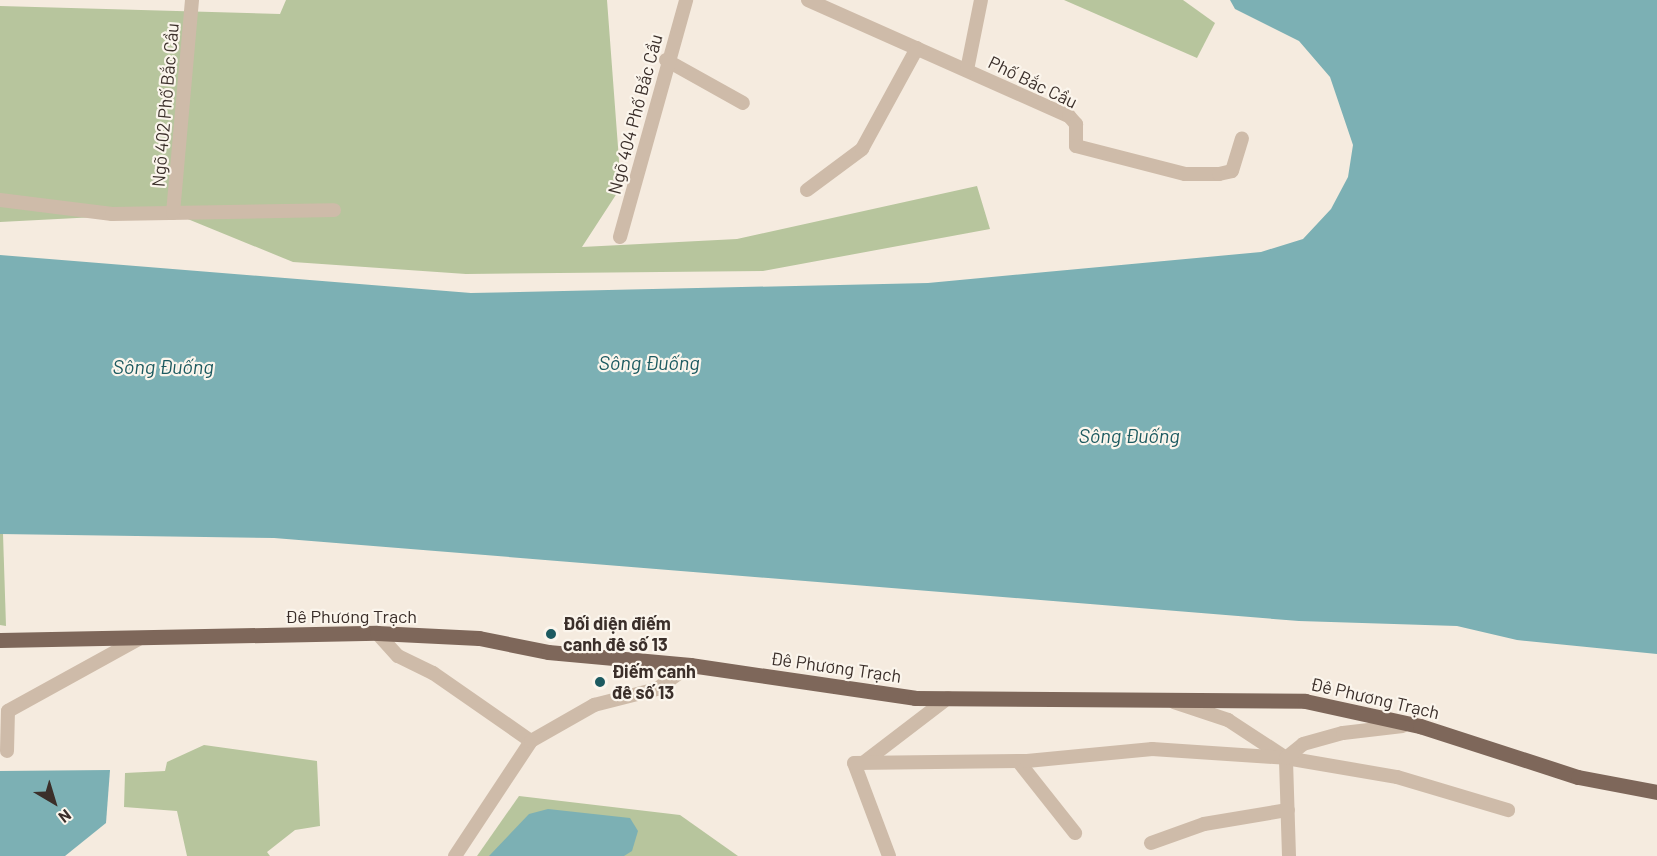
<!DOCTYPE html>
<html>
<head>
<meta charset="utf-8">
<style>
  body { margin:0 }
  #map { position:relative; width:1657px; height:856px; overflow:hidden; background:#f5ebdf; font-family:Barlow,sans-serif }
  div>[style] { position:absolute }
  .green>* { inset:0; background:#b7c59d }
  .water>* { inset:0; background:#7cb0b4 }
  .minor>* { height:14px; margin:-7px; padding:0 7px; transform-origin:7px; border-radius:7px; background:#cebba9 }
  .major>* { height:15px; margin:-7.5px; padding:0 7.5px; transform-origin:7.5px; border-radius:7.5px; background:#7e675a }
  .dots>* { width:16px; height:16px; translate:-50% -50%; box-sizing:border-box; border:3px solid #fbf5ec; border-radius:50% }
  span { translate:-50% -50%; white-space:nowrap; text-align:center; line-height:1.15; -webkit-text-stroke:4.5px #fbf5ec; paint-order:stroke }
  .street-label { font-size:18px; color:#3b2f2a }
  .poi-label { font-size:18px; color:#3b2f2a; font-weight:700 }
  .left { translate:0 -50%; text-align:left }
  .water-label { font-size:20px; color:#1c5a60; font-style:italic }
  .north { position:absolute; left:24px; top:772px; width:60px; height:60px; -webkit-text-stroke:4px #fbf5ec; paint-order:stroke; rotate:142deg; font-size:16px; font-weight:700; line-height:24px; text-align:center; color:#3b2f2a }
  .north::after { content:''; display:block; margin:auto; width:21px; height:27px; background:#3b2f2a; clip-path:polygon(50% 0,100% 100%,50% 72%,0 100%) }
</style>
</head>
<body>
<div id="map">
  <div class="green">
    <i style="clip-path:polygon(286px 0,607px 0,621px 187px,582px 247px,737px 239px,977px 186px,990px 229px,763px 271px,466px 274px,293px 262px,173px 213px,0 222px,0 6px,280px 14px)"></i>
    <i style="clip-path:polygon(1064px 0,1183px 0,1215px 23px,1197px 58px)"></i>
    <i style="clip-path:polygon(0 534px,3px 534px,6px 626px,0 625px)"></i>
    <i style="clip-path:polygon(204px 745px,317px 761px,320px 826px,295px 830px,267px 852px,270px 856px,187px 856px,177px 811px,124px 807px,125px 773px,165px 771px,167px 762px)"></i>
    <i style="clip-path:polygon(519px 796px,680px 815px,738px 856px,477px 856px)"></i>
  </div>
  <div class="water">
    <i style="clip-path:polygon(1230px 0,1657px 0,1657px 654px,1517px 640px,1457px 626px,1299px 621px,274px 538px,0 534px,0 255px,471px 293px,928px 283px,1261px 252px,1303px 239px,1331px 209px,1348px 177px,1353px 145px,1330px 77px,1299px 41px,1235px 9px)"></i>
    <i style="clip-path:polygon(110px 770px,106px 823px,65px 856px,0 856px,0 771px)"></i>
    <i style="clip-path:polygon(548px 809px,630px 818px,638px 831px,632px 851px,624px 856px,489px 856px,529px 814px)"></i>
  </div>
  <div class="minor">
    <i style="left:808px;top:0;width:286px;rotate:24deg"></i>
    <i style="left:1069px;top:116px;width:11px;rotate:49deg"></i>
    <i style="left:1076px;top:124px;width:22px;rotate:90deg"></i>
    <i style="left:1076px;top:146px;width:113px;rotate:14.4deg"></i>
    <i style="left:1185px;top:174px;width:34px"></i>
    <i style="left:1219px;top:174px;width:13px;rotate:-13deg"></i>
    <i style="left:1232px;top:171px;width:34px;rotate:-73deg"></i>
    <i style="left:666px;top:60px;width:88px;rotate:29.2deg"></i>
    <i style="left:967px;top:70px;width:71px;rotate:-78.7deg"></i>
    <i style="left:807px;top:190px;width:69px;rotate:-36.7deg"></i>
    <i style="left:862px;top:149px;width:115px;rotate:-61.4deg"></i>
    <i style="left:0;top:200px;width:113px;rotate:7.1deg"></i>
    <i style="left:112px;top:214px;width:222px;rotate:-1deg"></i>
    <i style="left:173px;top:213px;width:214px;rotate:-84.9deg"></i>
    <i style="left:620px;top:237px;width:246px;rotate:-74.4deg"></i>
    <i style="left:377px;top:633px;width:31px;rotate:48deg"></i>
    <i style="left:398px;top:656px;width:39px;rotate:26deg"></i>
    <i style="left:433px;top:673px;width:119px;rotate:34.8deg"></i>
    <i style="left:1174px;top:702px;width:57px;rotate:18.4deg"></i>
    <i style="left:1228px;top:720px;width:69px;rotate:33.2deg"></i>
    <i style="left:7px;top:751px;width:40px;rotate:-88.6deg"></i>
    <i style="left:8px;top:711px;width:151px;rotate:-28.9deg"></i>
    <i style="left:1018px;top:761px;width:92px;rotate:51.6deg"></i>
    <i style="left:863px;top:763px;width:107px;rotate:-37.4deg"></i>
    <i style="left:1151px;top:843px;width:56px;rotate:-19.7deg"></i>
    <i style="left:1204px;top:824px;width:85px;rotate:-9.5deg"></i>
    <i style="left:455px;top:856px;width:138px;rotate:-56.5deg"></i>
    <i style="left:531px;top:741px;width:73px;rotate:-29.7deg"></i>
    <i style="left:594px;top:705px;width:65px;rotate:-14.3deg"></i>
    <i style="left:657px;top:689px;width:41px;rotate:-36deg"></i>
    <i style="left:889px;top:856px;width:99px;rotate:-110.6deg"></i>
    <i style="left:854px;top:763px;width:173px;rotate:-0.7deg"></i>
    <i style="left:1027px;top:761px;width:126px;rotate:-5.5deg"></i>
    <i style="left:1152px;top:749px;width:134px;rotate:3.8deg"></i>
    <i style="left:1286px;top:758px;width:113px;rotate:9.7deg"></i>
    <i style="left:1397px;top:777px;width:116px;rotate:16.6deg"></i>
    <i style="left:1289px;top:856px;width:98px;rotate:-91.8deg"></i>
    <i style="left:1286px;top:758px;width:22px;rotate:-39deg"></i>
    <i style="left:1303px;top:744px;width:41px;rotate:-15.4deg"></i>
    <i style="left:1343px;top:733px;width:60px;rotate:-6.7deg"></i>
  </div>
  <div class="major">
    <i style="left:0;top:640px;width:377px;rotate:-1.1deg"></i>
    <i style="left:377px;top:633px;width:102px;rotate:2.8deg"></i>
    <i style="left:479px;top:638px;width:70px;rotate:11.5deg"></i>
    <i style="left:548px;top:652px;width:143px;rotate:5.2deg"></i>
    <i style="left:690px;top:665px;width:227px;rotate:8.3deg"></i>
    <i style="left:915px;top:698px;width:390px;rotate:0.4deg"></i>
    <i style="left:1305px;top:701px;width:118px;rotate:12.3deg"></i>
    <i style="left:1420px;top:726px;width:166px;rotate:17.9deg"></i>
    <i style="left:1578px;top:777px;width:80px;rotate:10.8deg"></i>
  </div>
  <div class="dots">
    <i style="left:551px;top:634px;background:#1c5a60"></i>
    <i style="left:600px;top:682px;background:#1c5a60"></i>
  </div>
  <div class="street-label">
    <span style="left:1033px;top:82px;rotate:26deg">Phố Bắc Cầu</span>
    <span style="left:165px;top:105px;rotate:-85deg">Ngõ 402 Phố Bắc Cầu</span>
    <span style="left:635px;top:114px;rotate:-75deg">Ngõ 404 Phố Bắc Cầu</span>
    <span style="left:351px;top:616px">Đê Phương Trạch</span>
    <span style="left:836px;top:667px;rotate:8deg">Đê Phương Trạch</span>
    <span style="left:1375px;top:698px;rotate:13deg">Đê Phương Trạch</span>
  </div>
  <div class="poi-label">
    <span class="left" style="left:563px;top:634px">Đối diện điếm<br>canh đê số 13</span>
    <span class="left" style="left:612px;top:682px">Điếm canh<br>đê số 13</span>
  </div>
  <div class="water-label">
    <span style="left:649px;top:362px">Sông Đuống</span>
    <span style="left:163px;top:366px">Sông Đuống</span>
    <span style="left:1129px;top:435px">Sông Đuống</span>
  </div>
  <div class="north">N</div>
</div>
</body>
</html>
